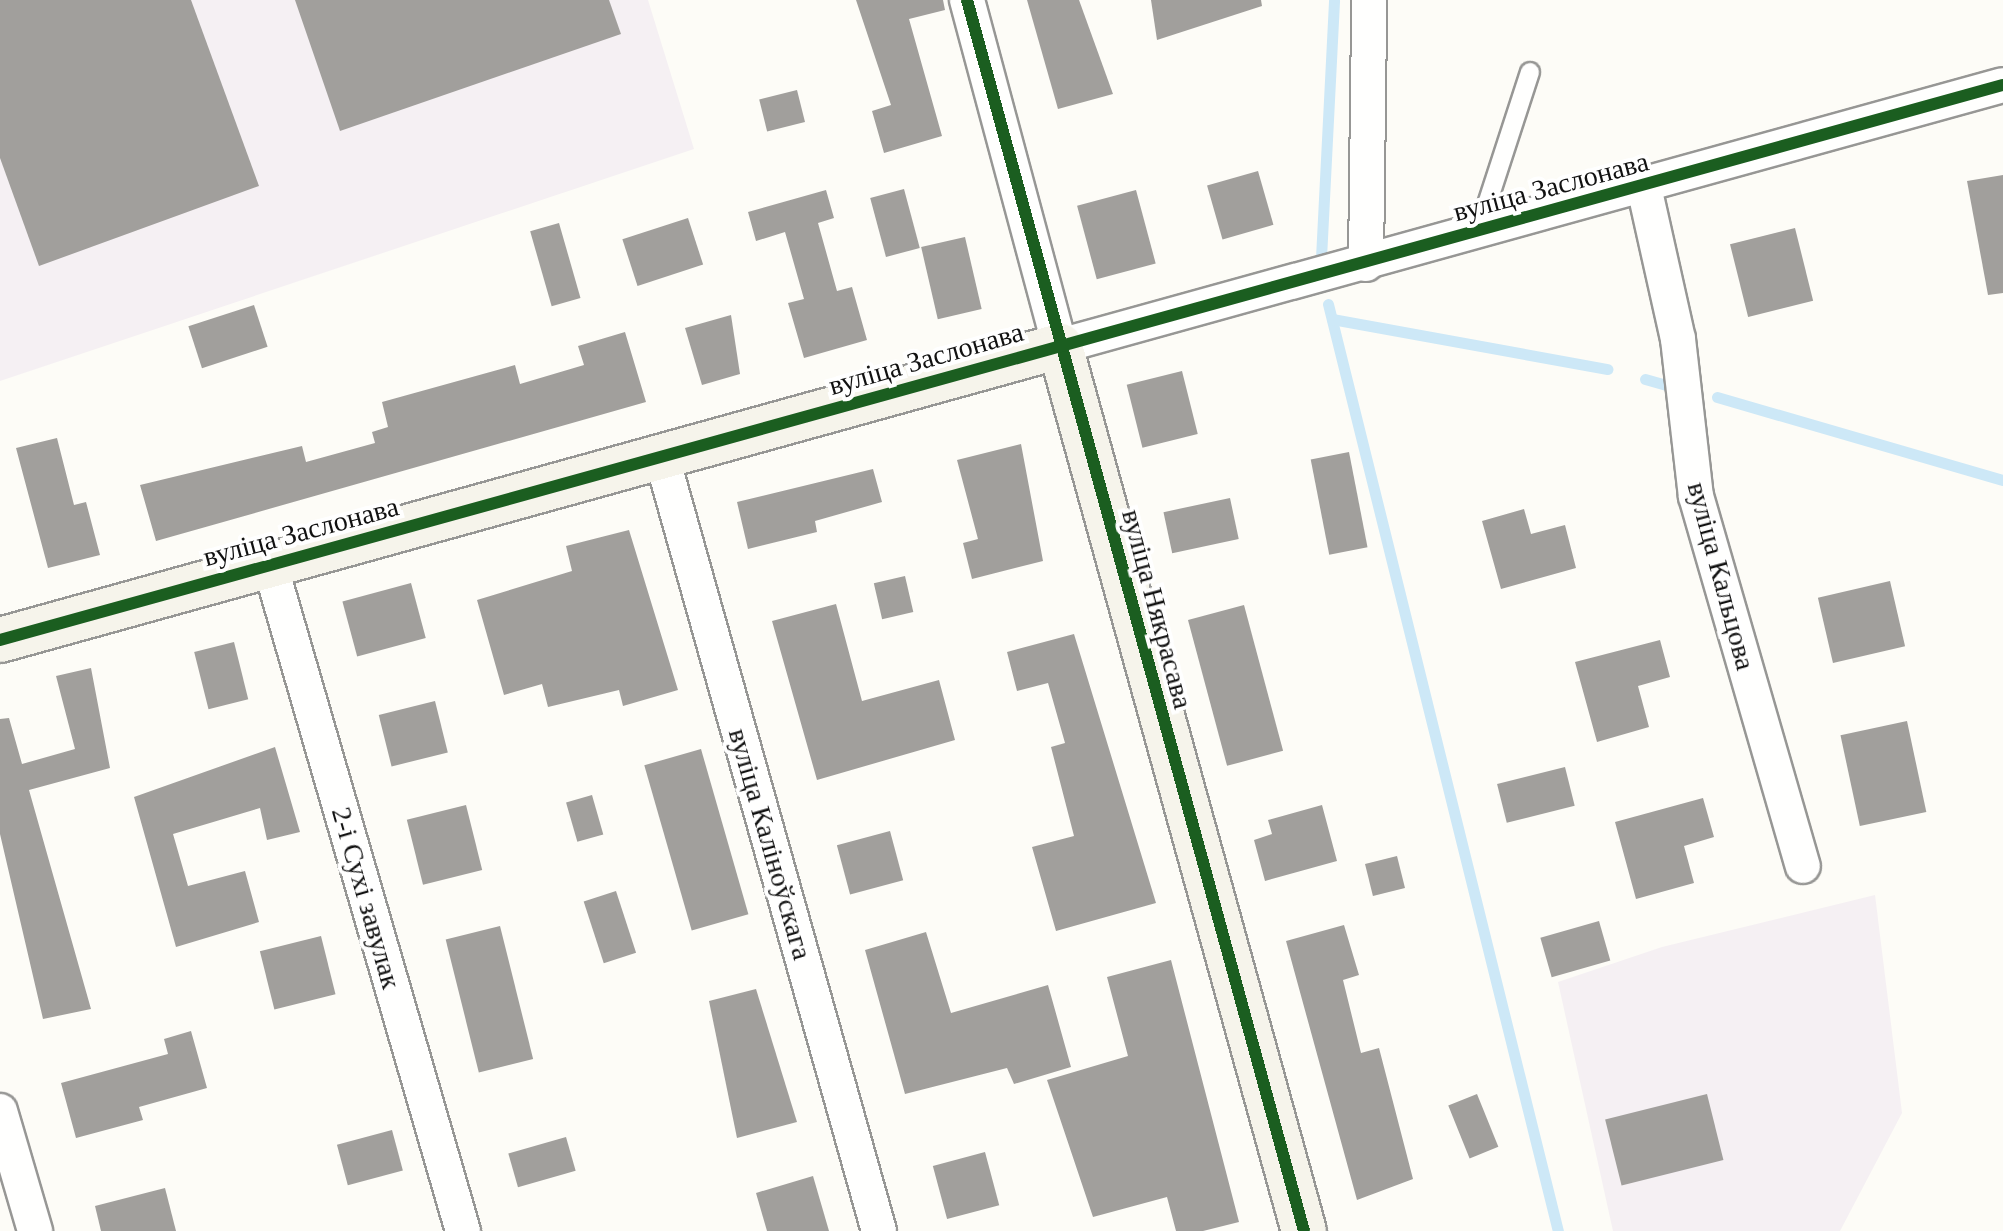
<!DOCTYPE html>
<html>
<head>
<meta charset="utf-8">
<style>
  body { margin:0 }
  #map { position:relative; width:2003px; height:1231px; overflow:hidden; background:#fdfcf7; font-family:"Times New Roman",serif }
  div>[style] { position:absolute }
  .industrial>* { inset:0; background:#f5f0f3 }
  .stream>* { height:11px; margin:-5.5px; padding:0 5.5px; transform-origin:5.5px; border-radius:5.5px; background:#cde8f7 }
  .building>* { inset:0; background:#a19f9c; transform-origin:0 0 }
  .roads { filter:drop-shadow(2px 0 #979795) drop-shadow(-2px 0 #979795) drop-shadow(0 2px #979795) drop-shadow(0 -2px #979795) }
  .lane>* { height:18px; margin:-9px; padding:0 9px; transform-origin:9px; border-radius:9px; background:#fffffe }
  .street>* { height:34px; margin:-17px; padding:0 17px; transform-origin:17px; border-radius:17px; background:#fffffe }
  .secondary>* { height:44px; margin:-22px; padding:0 22px; transform-origin:22px; border-radius:22px; background:#f6f4eb }
  .cycleway>* { height:12px; margin:-6px; padding:0 6px; transform-origin:6px; border-radius:6px; background:#1b5e20 }
  span { translate:-50% -50%; white-space:nowrap; text-align:center; line-height:1.15; -webkit-text-stroke:8px #fff; paint-order:stroke }
  .street-label { font-size:28px; color:#111 }
</style>
</head>
<body>
<div id="map">
  <div class="industrial">
    <i style="clip-path:polygon(0 0,648px 0,694px 149px,0 381px)"></i>
    <i style="clip-path:polygon(1875px 895px,1902px 1113px,1840px 1231px,1613px 1231px,1558px 982px,1662px 947px)"></i>
  </div>
  <div class="stream">
    <i style="left:1321px;top:258px;width:258px;rotate:-87.1deg"></i>
    <i style="left:1328px;top:304px;width:955px;rotate:76.07deg"></i>
    <i style="left:1332px;top:319px;width:280px;rotate:10.3deg"></i>
    <i style="left:1645px;top:379px;width:22px;rotate:16deg"></i>
    <i style="left:1717px;top:397px;width:298px;rotate:16.2deg"></i>
  </div>
  <div class="building">
    <i style="clip-path:polygon(0 0,191px 0,259px 186px,39px 266px,0 158px)"></i>
    <i style="clip-path:polygon(295px 0,609px 0,621px 34px,340px 131px)"></i>
    <i style="clip-path:polygon(856px 0,943px 0,945px 10px,909px 19px,942px 136px,884px 153px,872px 111px,891px 105px)"></i>
    <i style="clip-path:polygon(1027px 0,1079px 0,1113px 94px,1058px 109px)"></i>
    <i style="clip-path:polygon(1151px 0,1261px 0,1262px 6px,1157px 40px)"></i>
    <i style="left:797px;top:90px;width:33px;height:39px;rotate:76deg"></i>
    <i style="left:1258px;top:171px;width:56px;height:53px;rotate:74deg"></i>
    <i style="clip-path:polygon(2003px 175px,2003px 293px,1988px 295px,1967px 181px)"></i>
    <i style="left:904px;top:189px;width:61px;height:35px;rotate:75deg"></i>
    <i style="clip-path:polygon(826px 190px,834px 218px,818px 223px,837px 291px,852px 287px,867px 340px,804px 358px,788px 303px,804px 299px,785px 232px,756px 241px,748px 212px)"></i>
    <i style="left:1136px;top:190px;width:76px;height:61px;rotate:75deg"></i>
    <i style="left:688px;top:218px;width:49px;height:69px;rotate:72deg"></i>
    <i style="left:559px;top:223px;width:78px;height:30px;rotate:74deg"></i>
    <i style="left:1795px;top:228px;width:75px;height:67px;rotate:76deg"></i>
    <i style="left:965px;top:237px;width:74px;height:45px;rotate:77deg"></i>
    <i style="left:254px;top:305px;width:44px;height:69px;rotate:72deg"></i>
    <i style="clip-path:polygon(731px 315px,740px 374px,702px 385px,685px 328px)"></i>
    <i style="clip-path:polygon(625px 332px,646px 402px,156px 541px,140px 485px,302px 446px,306px 462px,375px 443px,372px 432px,388px 427px,382px 402px,515px 365px,520px 384px,584px 365px,578px 346px)"></i>
    <i style="left:1182px;top:371px;width:65px;height:57px;rotate:76deg"></i>
    <i style="clip-path:polygon(57px 438px,74px 505px,86px 502px,100px 555px,48px 568px,16px 448px)"></i>
    <i style="clip-path:polygon(1021px 444px,1043px 561px,972px 579px,963px 543px,978px 539px,957px 460px)"></i>
    <i style="left:1349px;top:452px;width:97px;height:39px;rotate:79deg"></i>
    <i style="clip-path:polygon(873px 469px,882px 502px,815px 521px,817px 532px,748px 549px,737px 502px)"></i>
    <i style="left:1230px;top:498px;width:42px;height:68px;rotate:78deg"></i>
    <i style="clip-path:polygon(1524px 509px,1531px 534px,1565px 525px,1576px 568px,1501px 589px,1482px 521px)"></i>
    <i style="clip-path:polygon(629px 530px,678px 690px,623px 706px,619px 690px,548px 707px,542px 684px,504px 695px,477px 600px,572px 571px,566px 546px)"></i>
    <i style="left:905px;top:576px;width:37px;height:32px;rotate:77deg"></i>
    <i style="left:1890px;top:581px;width:67px;height:74px;rotate:77deg"></i>
    <i style="left:411px;top:583px;width:57px;height:71px;rotate:75deg"></i>
    <i style="clip-path:polygon(836px 604px,862px 701px,939px 680px,955px 740px,817px 780px,772px 621px)"></i>
    <i style="left:1244px;top:605px;width:151px;height:58px;rotate:75deg"></i>
    <i style="clip-path:polygon(1074px 634px,1156px 903px,1056px 931px,1032px 847px,1074px 836px,1051px 747px,1065px 743px,1048px 683px,1017px 691px,1007px 652px)"></i>
    <i style="clip-path:polygon(1660px 640px,1670px 677px,1638px 686px,1649px 727px,1597px 742px,1575px 662px)"></i>
    <i style="left:234px;top:642px;width:59px;height:41px;rotate:76deg"></i>
    <i style="clip-path:polygon(91px 668px,110px 768px,29px 790px,91px 1009px,43px 1019px,0 834px,0 719px,9px 718px,22px 764px,75px 749px,56px 676px)"></i>
    <i style="left:435px;top:701px;width:53px;height:58px;rotate:76deg"></i>
    <i style="left:1907px;top:721px;width:93px;height:68px;rotate:78deg"></i>
    <i style="clip-path:polygon(275px 747px,300px 832px,267px 840px,260px 808px,173px 834px,188px 886px,245px 871px,259px 922px,176px 947px,134px 797px)"></i>
    <i style="left:701px;top:749px;width:172px;height:59px;rotate:74deg"></i>
    <i style="left:1565px;top:767px;width:40px;height:70px;rotate:76deg"></i>
    <i style="left:592px;top:795px;width:41px;height:27px;rotate:74deg"></i>
    <i style="clip-path:polygon(1703px 798px,1714px 837px,1684px 846px,1694px 883px,1636px 899px,1615px 822px)"></i>
    <i style="left:466px;top:805px;width:67px;height:61px;rotate:76deg"></i>
    <i style="clip-path:polygon(1322px 805px,1337px 861px,1265px 881px,1254px 840px,1272px 834px,1268px 820px)"></i>
    <i style="left:890px;top:831px;width:51px;height:55px;rotate:75deg"></i>
    <i style="left:1397px;top:856px;width:33px;height:33px;rotate:76deg"></i>
    <i style="left:616px;top:891px;width:65px;height:34px;rotate:72deg"></i>
    <i style="left:1599px;top:921px;width:41px;height:61px;rotate:74deg"></i>
    <i style="clip-path:polygon(1344px 925px,1359px 975px,1343px 980px,1361px 1053px,1379px 1048px,1413px 1179px,1357px 1200px,1286px 941px)"></i>
    <i style="left:500px;top:926px;width:137px;height:56px;rotate:76deg"></i>
    <i style="clip-path:polygon(926px 932px,951px 1013px,1048px 985px,1071px 1067px,1014px 1084px,1007px 1068px,905px 1094px,865px 950px)"></i>
    <i style="left:321px;top:936px;width:60px;height:63px;rotate:76deg"></i>
    <i style="clip-path:polygon(1171px 960px,1239px 1222px,1203px 1231px,1176px 1231px,1167px 1197px,1093px 1217px,1047px 1080px,1128px 1056px,1107px 977px)"></i>
    <i style="clip-path:polygon(756px 989px,797px 1122px,737px 1138px,709px 1001px)"></i>
    <i style="clip-path:polygon(191px 1031px,207px 1088px,139px 1107px,143px 1120px,76px 1138px,61px 1083px,168px 1054px,164px 1039px)"></i>
    <i style="left:1477px;top:1094px;width:57px;height:31px;rotate:68deg"></i>
    <i style="left:1707px;top:1094px;width:68px;height:105px;rotate:76deg"></i>
    <i style="left:392px;top:1130px;width:42px;height:57px;rotate:75deg"></i>
    <i style="left:566px;top:1137px;width:35px;height:60px;rotate:74deg"></i>
    <i style="left:985px;top:1152px;width:55px;height:54px;rotate:75deg"></i>
    <i style="clip-path:polygon(813px 1176px,829px 1231px,767px 1231px,756px 1193px)"></i>
    <i style="clip-path:polygon(165px 1188px,176px 1231px,101px 1231px,95px 1206px)"></i>
  </div>
  <div class="roads">
    <div class="lane">
      <i style="left:1479px;top:229px;width:165px;rotate:-72deg"></i>
    </div>
    <div class="street">
      <i style="left:967px;top:0;width:358px;rotate:75deg"></i>
      <i style="left:1060px;top:346px;width:978px;rotate:-15.47deg"></i>
      <i style="left:1644px;top:187px;width:156px;rotate:77.4deg"></i>
      <i style="left:1678px;top:339px;width:158px;rotate:83.5deg"></i>
      <i style="left:1696px;top:496px;width:385px;rotate:73.9deg"></i>
      <i style="left:1366px;top:264px;width:264px;rotate:-89.3deg"></i>
      <i style="left:662px;top:458px;width:803px;rotate:74.32deg"></i>
      <i style="left:270px;top:565px;width:693px;rotate:73.84deg"></i>
      <i style="left:0;top:1111px;width:125px;rotate:73.7deg"></i>
    </div>
    <div class="secondary">
      <i style="left:0;top:640px;width:1100px;rotate:-15.5deg"></i>
      <i style="left:1060px;top:346px;width:918px;rotate:74.59deg"></i>
    </div>
  </div>
  <div class="cycleway">
    <i style="left:967px;top:0;width:1276px;rotate:74.69deg"></i>
    <i style="left:0;top:640px;width:2078px;rotate:-15.49deg"></i>
  </div>
  <div class="street-label">
    <span style="left:1551px;top:187px;rotate:-15deg">вуліца Заслонава</span>
    <span style="left:926px;top:359px;rotate:-16deg">вуліца Заслонава</span>
    <span style="left:301px;top:532px;rotate:-15deg">вуліца Заслонава</span>
    <span style="left:1721px;top:576px;rotate:75deg">вуліца Кальцова</span>
    <span style="left:1157px;top:609px;rotate:75deg">вуліца Някрасава</span>
    <span style="left:770px;top:844px;rotate:74deg">вуліца Каліноўскага</span>
    <span style="left:366px;top:898px;rotate:74deg">2-і Сухі завулак</span>
  </div>
</div>
</body>
</html>
